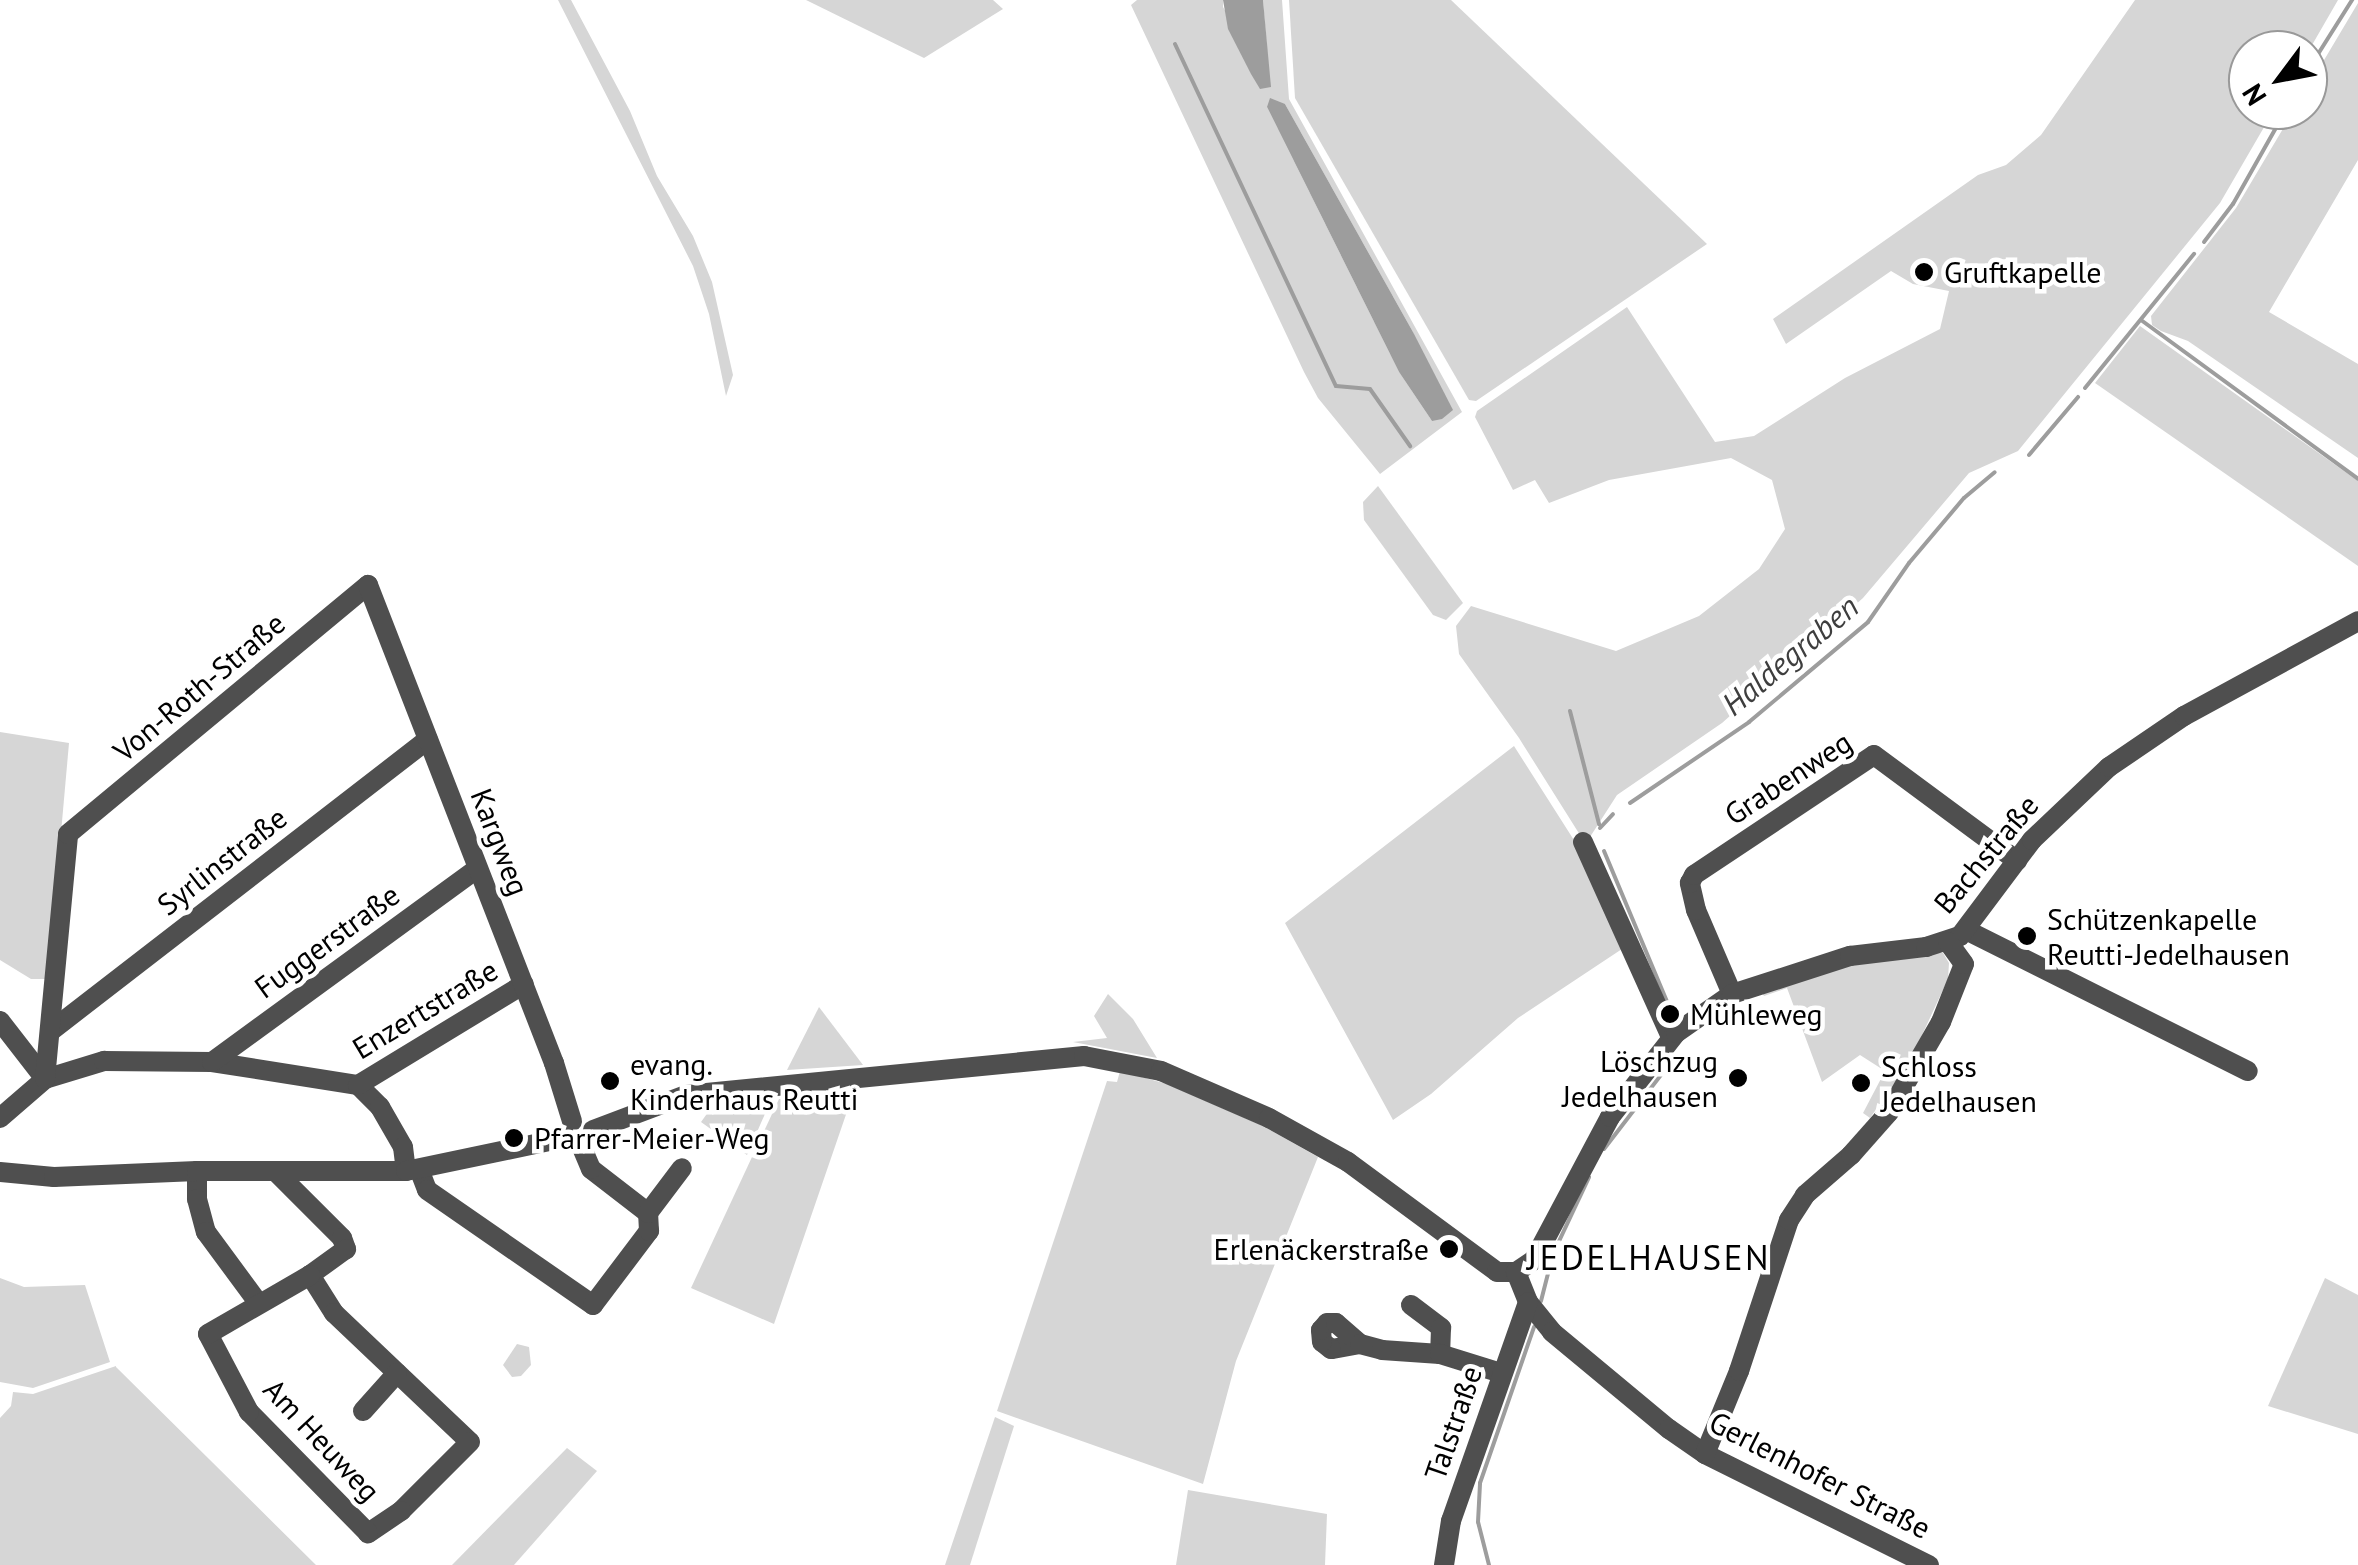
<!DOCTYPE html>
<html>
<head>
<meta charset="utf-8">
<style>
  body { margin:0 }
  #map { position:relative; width:2358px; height:1565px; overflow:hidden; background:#fff; font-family:"PT Sans",sans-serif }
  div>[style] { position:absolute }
  .green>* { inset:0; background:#d6d6d6 }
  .water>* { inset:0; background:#9d9d9d }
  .stream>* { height:4px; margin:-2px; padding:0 2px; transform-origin:2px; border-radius:2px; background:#9d9d9d }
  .minor>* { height:20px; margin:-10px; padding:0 10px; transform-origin:10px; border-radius:10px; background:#4f4f4f }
  .dots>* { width:28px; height:28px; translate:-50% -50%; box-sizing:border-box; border:5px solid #fff; border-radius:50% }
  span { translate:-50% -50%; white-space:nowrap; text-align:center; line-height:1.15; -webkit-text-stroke:9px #fff; paint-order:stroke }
  .poi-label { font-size:30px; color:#000 }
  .left { translate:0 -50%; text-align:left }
  .right { translate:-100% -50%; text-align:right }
  .street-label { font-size:30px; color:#000 }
  .water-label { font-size:32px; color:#3e3e3e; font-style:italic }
  .quarter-label { font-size:35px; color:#000; letter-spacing:2.5px }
  .north { position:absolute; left:2228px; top:30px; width:100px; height:100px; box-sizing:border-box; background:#fff; border:2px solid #999; border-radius:50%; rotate:238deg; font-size:28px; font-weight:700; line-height:40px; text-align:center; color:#000 }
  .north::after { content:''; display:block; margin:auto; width:35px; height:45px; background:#000; clip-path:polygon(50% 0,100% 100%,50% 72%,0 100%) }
</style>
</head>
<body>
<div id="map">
  <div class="green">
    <i style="clip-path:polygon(558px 0,571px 0,630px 111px,657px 176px,693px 236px,712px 282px,733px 375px,726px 396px,709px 314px,693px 266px)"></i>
    <i style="clip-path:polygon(806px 0,993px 0,1003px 9px,924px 58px)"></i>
    <i style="clip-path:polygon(evenodd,1137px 0,1223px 0,1223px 7px,1270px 87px,1263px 0,1282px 0,1289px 99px,1462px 412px,1380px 474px,1318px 398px,1304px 372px,1131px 5px,1137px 0,1285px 104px,1413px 332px,1432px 421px,1399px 372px,1267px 107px,1285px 104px)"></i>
    <i style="clip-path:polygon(1289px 0,1451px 0,1707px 244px,1476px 401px,1469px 400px,1295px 98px)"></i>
    <i style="clip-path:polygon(2135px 0,2338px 0,2308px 52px,2248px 50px,2248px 110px,2274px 110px,2220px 203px,2018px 451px,1969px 473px,1863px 598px,1722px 723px,1617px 795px,1590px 837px,1580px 835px,1519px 738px,1459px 654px,1456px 626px,1471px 606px,1616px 651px,1699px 616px,1759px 569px,1785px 529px,1772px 480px,1731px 458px,1609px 480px,1549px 503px,1535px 480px,1513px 490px,1475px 417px,1477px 411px,1627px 307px,1715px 442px,1754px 436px,1845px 378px,1940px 329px,1949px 291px,1913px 284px,1891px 271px,1786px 344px,1773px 319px,1978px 175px,2006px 165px,2041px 135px)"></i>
    <i style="clip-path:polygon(2358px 3px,2358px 160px,2269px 312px,2358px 364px,2358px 458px,2188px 341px,2161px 331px,2152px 325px,2151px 316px,2236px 208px,2294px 110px,2308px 110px,2308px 87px)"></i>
    <i style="clip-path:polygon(2140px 326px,2358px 481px,2358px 566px,2095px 383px)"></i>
    <i style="clip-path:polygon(1378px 486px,1463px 603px,1446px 620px,1433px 615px,1364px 520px,1363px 502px)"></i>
    <i style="clip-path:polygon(0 732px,69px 743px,48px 979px,31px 979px,0 960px)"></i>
    <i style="clip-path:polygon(1514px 746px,1579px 848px,1625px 947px,1518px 1018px,1431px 1094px,1393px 1120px,1285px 923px)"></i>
    <i style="clip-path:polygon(1928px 952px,1943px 953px,1949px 963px,1948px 979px,1910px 1061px,1870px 1118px,1863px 1113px,1885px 1071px,1860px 1055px,1822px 1082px,1787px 988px,1764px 996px,1760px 990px,1850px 963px)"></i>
    <i style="clip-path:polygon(1108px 994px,1133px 1019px,1157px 1058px,1073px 1042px,1107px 1038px,1094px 1016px)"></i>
    <i style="clip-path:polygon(819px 1007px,863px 1065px,787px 1070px)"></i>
    <i style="clip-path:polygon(1120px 1071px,1167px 1084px,1263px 1126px,1318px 1157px,1236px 1361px,1203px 1484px,997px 1411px,1107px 1081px,1117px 1082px)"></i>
    <i style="clip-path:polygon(852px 1097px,774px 1324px,691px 1288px,779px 1099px)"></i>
    <i style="clip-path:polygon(771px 1100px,747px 1155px,701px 1122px,714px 1104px,741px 1107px)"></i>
    <i style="clip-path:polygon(0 1278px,24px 1287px,85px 1285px,110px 1362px,33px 1388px,0 1382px)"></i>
    <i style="clip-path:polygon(2325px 1278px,2358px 1295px,2358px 1434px,2268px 1406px)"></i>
    <i style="clip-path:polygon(517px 1344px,529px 1347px,531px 1365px,521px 1376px,512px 1377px,503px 1365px)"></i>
    <i style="clip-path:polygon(116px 1366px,116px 1367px,316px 1565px,0 1565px,0 1418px,11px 1406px,13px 1392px,33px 1394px)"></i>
    <i style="clip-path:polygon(995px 1417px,1014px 1426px,970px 1565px,945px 1565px)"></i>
    <i style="clip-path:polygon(567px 1448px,597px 1471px,514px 1565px,452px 1565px)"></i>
    <i style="clip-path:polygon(1188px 1490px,1327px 1514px,1325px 1565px,1176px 1565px)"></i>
  </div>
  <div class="water">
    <i style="clip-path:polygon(1223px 0,1263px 0,1271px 87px,1260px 89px,1251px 74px,1228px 29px)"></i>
    <i style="clip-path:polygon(1270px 98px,1285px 104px,1413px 332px,1453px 410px,1442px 419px,1432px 421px,1399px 372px,1267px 107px)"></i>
  </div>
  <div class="stream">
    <i style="left:1175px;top:44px;width:378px;rotate:64.8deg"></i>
    <i style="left:1336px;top:386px;width:34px;rotate:5deg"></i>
    <i style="left:1370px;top:389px;width:70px;rotate:54.9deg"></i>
    <i style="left:2308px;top:70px;width:83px;rotate:-57.8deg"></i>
    <i style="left:2204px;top:242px;width:48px;rotate:-52.7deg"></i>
    <i style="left:2233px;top:204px;width:108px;rotate:-60.6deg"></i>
    <i style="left:2141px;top:320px;width:269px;rotate:36.2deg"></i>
    <i style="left:2085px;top:388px;width:173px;rotate:-50.9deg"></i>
    <i style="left:2029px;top:455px;width:76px;rotate:-49.8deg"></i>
    <i style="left:1570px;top:711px;width:117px;rotate:75.6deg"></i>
    <i style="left:1630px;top:803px;width:144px;rotate:-34.2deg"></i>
    <i style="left:1749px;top:722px;width:155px;rotate:-40deg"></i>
    <i style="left:1868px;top:622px;width:72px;rotate:-55.2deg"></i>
    <i style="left:1909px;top:563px;width:85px;rotate:-49.8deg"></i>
    <i style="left:1964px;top:498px;width:40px;rotate:-40deg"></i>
    <i style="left:1600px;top:828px;width:19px;rotate:-47deg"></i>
    <i style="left:1604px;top:851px;width:171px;rotate:67.3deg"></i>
    <i style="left:1604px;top:1149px;width:115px;rotate:-52.4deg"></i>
    <i style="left:1541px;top:1301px;width:49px;rotate:-75.7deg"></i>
    <i style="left:1553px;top:1254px;width:85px;rotate:-64.9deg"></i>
    <i style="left:1489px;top:1565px;width:44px;rotate:-104.3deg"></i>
    <i style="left:1478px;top:1522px;width:39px;rotate:-87deg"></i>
    <i style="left:1480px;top:1483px;width:165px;rotate:-70.9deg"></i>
  </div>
  <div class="minor">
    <i style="left:1583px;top:842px;width:214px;rotate:65.7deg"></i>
    <i style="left:1966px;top:930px;width:315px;rotate:26.6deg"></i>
    <i style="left:1732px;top:994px;width:91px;rotate:-113.2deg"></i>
    <i style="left:1696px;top:910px;width:28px;rotate:-103deg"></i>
    <i style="left:1690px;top:883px;width:9px;rotate:-63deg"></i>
    <i style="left:1694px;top:875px;width:216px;rotate:-33.7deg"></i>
    <i style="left:1874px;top:755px;width:178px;rotate:36.5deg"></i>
    <i style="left:0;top:1021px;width:73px;rotate:52.2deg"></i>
    <i style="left:45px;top:1079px;width:62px;rotate:-17deg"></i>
    <i style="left:104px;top:1061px;width:108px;rotate:0.5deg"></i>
    <i style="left:212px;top:1062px;width:148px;rotate:9deg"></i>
    <i style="left:358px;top:1085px;width:31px;rotate:45deg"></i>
    <i style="left:380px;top:1107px;width:46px;rotate:60.1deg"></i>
    <i style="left:403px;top:1147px;width:24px;rotate:83deg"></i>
    <i style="left:52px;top:1030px;width:475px;rotate:-37.7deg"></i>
    <i style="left:212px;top:1062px;width:328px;rotate:-36.1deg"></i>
    <i style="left:358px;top:1085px;width:194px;rotate:-31.3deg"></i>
    <i style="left:0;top:1118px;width:60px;rotate:-40.9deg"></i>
    <i style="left:45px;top:1079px;width:246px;rotate:-84.6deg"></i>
    <i style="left:68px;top:834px;width:390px;rotate:-39.7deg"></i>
    <i style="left:368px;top:585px;width:513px;rotate:68.74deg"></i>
    <i style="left:554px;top:1063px;width:61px;rotate:72.8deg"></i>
    <i style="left:593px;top:1130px;width:99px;rotate:-20.6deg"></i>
    <i style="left:686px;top:1095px;width:400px;rotate:-5.6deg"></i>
    <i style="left:1084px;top:1056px;width:78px;rotate:11deg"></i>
    <i style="left:1161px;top:1071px;width:118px;rotate:23.5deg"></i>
    <i style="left:1269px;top:1118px;width:90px;rotate:29.1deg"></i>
    <i style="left:1348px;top:1162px;width:185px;rotate:36.4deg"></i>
    <i style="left:1497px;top:1272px;width:19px"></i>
    <i style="left:1516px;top:1272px;width:22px;rotate:-34deg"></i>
    <i style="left:1534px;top:1260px;width:162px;rotate:-62deg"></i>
    <i style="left:1610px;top:1117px;width:107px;rotate:-51.8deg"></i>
    <i style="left:1676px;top:1033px;width:68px;rotate:-34.9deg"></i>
    <i style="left:1732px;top:994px;width:124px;rotate:-17.9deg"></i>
    <i style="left:1850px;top:956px;width:77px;rotate:-6.8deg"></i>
    <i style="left:1926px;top:947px;width:36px;rotate:-18deg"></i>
    <i style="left:1960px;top:936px;width:120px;rotate:-53.1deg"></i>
    <i style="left:2032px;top:840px;width:106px;rotate:-43.5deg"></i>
    <i style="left:2109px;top:767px;width:91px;rotate:-34.2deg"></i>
    <i style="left:2184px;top:716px;width:198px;rotate:-28.6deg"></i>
    <i style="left:419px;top:1169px;width:22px;rotate:69deg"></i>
    <i style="left:427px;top:1190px;width:202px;rotate:34.7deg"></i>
    <i style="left:593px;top:1305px;width:93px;rotate:-52.9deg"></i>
    <i style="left:649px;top:1231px;width:18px;rotate:-93deg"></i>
    <i style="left:648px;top:1213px;width:72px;rotate:-142.3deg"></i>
    <i style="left:591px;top:1169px;width:21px;rotate:-113deg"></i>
    <i style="left:197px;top:1171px;width:28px;rotate:90deg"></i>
    <i style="left:197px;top:1199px;width:34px;rotate:75deg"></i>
    <i style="left:206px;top:1232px;width:89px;rotate:53.6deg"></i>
    <i style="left:275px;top:1171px;width:95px;rotate:45deg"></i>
    <i style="left:342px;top:1238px;width:12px;rotate:70deg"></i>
    <i style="left:346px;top:1249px;width:44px;rotate:144.2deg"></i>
    <i style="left:0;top:1172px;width:54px;rotate:5.3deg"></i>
    <i style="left:54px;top:1177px;width:143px;rotate:-2.4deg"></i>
    <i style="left:197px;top:1171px;width:209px"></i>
    <i style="left:406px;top:1171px;width:161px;rotate:-11.8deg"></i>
    <i style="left:648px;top:1213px;width:56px;rotate:-52.9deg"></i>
    <i style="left:1516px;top:1272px;width:32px;rotate:68deg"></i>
    <i style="left:1528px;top:1302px;width:38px;rotate:51deg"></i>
    <i style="left:1552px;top:1332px;width:152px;rotate:39.7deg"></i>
    <i style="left:1669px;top:1429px;width:44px;rotate:34.8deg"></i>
    <i style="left:1705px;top:1454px;width:250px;rotate:26.4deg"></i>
    <i style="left:310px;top:1275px;width:45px;rotate:57.7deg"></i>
    <i style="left:334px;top:1313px;width:187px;rotate:43.5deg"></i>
    <i style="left:470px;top:1442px;width:98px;rotate:135deg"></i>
    <i style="left:401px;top:1511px;width:40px;rotate:146deg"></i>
    <i style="left:368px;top:1533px;width:170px;rotate:-134.5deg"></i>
    <i style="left:249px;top:1412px;width:88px;rotate:-117.7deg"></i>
    <i style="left:208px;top:1334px;width:118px;rotate:-30deg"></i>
    <i style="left:1411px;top:1305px;width:38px;rotate:37deg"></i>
    <i style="left:1441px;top:1328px;width:26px;rotate:92deg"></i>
    <i style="left:1360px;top:1344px;width:29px;rotate:170deg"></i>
    <i style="left:1331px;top:1349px;width:11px;rotate:-142deg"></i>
    <i style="left:1322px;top:1342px;width:12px;rotate:-95deg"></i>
    <i style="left:1321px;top:1330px;width:9px;rotate:-49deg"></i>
    <i style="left:1327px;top:1323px;width:9px"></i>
    <i style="left:1336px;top:1323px;width:32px;rotate:41deg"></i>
    <i style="left:1360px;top:1344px;width:23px;rotate:15deg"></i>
    <i style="left:1382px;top:1350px;width:58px;rotate:3.9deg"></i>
    <i style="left:1440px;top:1354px;width:64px;rotate:17.3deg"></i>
    <i style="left:363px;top:1411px;width:51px;rotate:-48.2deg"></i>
    <i style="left:1705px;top:1454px;width:90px;rotate:-67.7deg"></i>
    <i style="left:1739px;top:1371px;width:159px;rotate:-71.7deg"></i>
    <i style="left:1789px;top:1220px;width:30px;rotate:-57deg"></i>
    <i style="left:1805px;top:1195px;width:61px;rotate:-41deg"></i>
    <i style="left:1851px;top:1155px;width:57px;rotate:-48.5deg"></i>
    <i style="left:1889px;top:1112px;width:104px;rotate:-60deg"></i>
    <i style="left:1941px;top:1022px;width:62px;rotate:-68.4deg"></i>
    <i style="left:1964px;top:964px;width:27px;rotate:-126deg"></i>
    <i style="left:1444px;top:1565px;width:45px;rotate:-81deg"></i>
    <i style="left:1451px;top:1521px;width:232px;rotate:-70.6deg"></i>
  </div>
  <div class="dots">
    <i style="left:1924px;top:272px;background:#000"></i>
    <i style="left:2027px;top:936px;background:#000"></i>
    <i style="left:1670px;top:1014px;background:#000"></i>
    <i style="left:1738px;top:1078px;background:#000"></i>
    <i style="left:610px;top:1081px;background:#000"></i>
    <i style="left:1861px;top:1083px;background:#000"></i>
    <i style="left:514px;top:1138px;background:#000"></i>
    <i style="left:1449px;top:1249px;background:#000"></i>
  </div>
  <div class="poi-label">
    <span class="left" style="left:1944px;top:272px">Gruftkapelle</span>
    <span class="left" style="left:2047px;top:936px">Schützenkapelle<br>Reutti-Jedelhausen</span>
    <span class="left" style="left:1690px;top:1014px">Mühleweg</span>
    <span class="right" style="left:1718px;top:1078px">Löschzug<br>Jedelhausen</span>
    <span class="left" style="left:630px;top:1081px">evang.<br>Kinderhaus Reutti</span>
    <span class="left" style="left:1881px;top:1083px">Schloss<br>Jedelhausen</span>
    <span class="left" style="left:534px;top:1138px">Pfarrer-Meier-Weg</span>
    <span class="right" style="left:1429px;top:1249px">Erlenäckerstraße</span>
  </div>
  <div class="street-label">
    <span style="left:199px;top:687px;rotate:-40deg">Von-Roth-Straße</span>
    <span style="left:1788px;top:778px;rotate:-33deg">Grabenweg</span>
    <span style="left:500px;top:842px;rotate:69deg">Kargweg</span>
    <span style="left:1986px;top:854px;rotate:-50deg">Bachstraße</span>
    <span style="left:222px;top:861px;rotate:-38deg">Syrlinstraße</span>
    <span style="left:327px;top:941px;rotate:-36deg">Fuggerstraße</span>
    <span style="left:425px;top:1009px;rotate:-31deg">Enzertstraße</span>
    <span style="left:1453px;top:1423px;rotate:-71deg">Talstraße</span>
    <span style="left:322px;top:1440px;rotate:47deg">Am Heuweg</span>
    <span style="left:1820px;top:1475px;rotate:27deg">Gerlenhofer Straße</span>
  </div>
  <div class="water-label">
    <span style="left:1790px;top:655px;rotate:-40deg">Haldegraben</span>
  </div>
  <div class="quarter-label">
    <span style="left:1649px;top:1257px">JEDELHAUSEN</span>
  </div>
  <div class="north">N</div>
</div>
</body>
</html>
